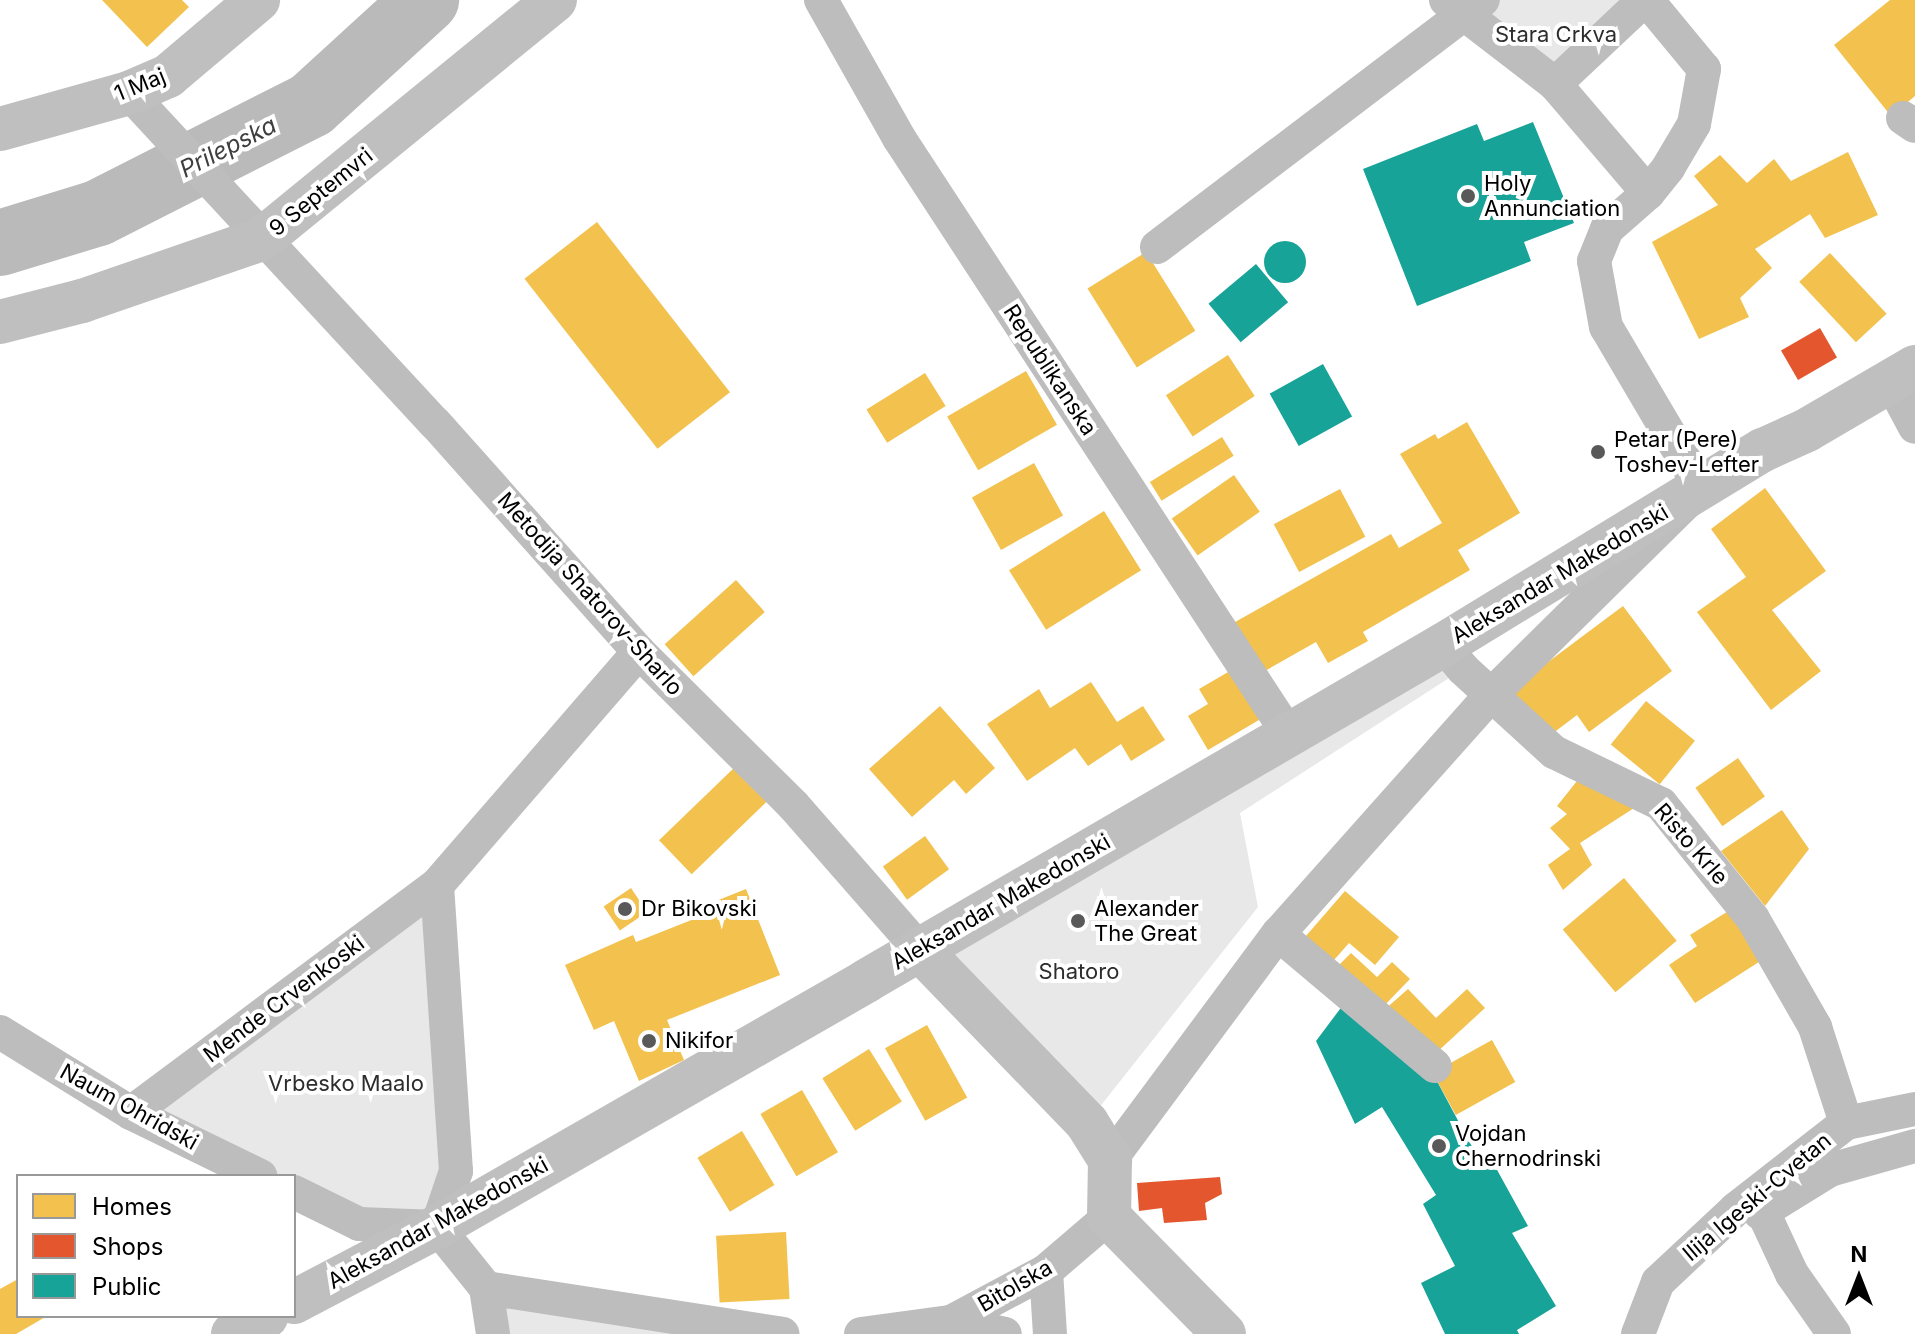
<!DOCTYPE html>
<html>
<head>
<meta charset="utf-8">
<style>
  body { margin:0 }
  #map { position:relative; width:1915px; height:1334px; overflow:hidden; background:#fff; font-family:Inter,sans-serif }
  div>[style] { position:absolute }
  .green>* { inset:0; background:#e8e8e8 }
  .homes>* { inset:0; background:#f2c14e; transform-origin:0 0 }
  .shops>* { inset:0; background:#e4572e; transform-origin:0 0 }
  .public>* { inset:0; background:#17a398; transform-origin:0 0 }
  .round { border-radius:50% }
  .river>* { height:66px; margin:-33px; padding:0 33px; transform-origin:33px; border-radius:33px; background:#bababa }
  .street>* { height:34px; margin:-17px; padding:0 17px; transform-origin:17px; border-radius:17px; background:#bdbdbd }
  .secondary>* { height:44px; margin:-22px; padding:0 22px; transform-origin:22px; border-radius:22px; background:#bfbfbf }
  .dots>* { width:22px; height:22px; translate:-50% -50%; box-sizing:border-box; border:4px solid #fff; border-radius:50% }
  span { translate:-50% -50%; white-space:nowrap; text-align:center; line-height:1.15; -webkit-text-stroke:8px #fff; paint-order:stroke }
  .park-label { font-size:22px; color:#2d2d2d }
  .street-label { font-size:22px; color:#000 }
  .poi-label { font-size:22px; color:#000 }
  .left { translate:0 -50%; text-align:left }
  .water-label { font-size:24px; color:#3e3e3e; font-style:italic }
  .legend { position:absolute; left:16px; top:1174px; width:280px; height:144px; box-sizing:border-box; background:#fff; border:2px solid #999; margin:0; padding:10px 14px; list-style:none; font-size:24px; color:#000 }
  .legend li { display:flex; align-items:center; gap:16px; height:40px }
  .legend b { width:40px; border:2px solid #999 }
  .north { position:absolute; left:1819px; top:1238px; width:80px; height:80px; -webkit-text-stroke:6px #fff; paint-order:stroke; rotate:0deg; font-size:22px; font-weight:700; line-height:32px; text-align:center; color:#000 }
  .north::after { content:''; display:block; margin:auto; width:28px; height:36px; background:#000; clip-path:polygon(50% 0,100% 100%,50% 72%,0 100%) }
</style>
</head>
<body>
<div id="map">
  <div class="green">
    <i style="clip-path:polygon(1483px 0,1644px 0,1555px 84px,1464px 17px)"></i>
    <i style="clip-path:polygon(1443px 645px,1463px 669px,1240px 813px,1258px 907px,1087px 1123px,919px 949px)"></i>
    <i style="clip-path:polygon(437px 885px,456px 1171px,437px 1227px,359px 1224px,294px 1176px,260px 1176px,131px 1113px)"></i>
    <i style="clip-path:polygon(486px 1288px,782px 1334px,493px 1334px)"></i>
  </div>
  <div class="homes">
    <i style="clip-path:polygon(102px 0,182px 0,189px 7px,147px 47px)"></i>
    <i style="clip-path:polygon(1890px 0,1915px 0,1915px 96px,1891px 116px,1834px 45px)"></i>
    <i style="clip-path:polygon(1848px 152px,1878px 215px,1825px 238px,1810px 214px,1755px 249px,1772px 268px,1740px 298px,1749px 317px,1699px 339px,1652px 242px,1718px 205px,1694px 176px,1720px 155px,1747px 183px,1774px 159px,1791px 181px)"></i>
    <i style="left:597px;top:222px;width:216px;height:92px;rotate:52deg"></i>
    <i style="left:1146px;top:252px;width:93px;height:69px;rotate:58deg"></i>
    <i style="left:1830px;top:253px;width:83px;height:42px;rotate:47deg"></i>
    <i style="left:1228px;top:355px;width:49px;height:74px;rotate:57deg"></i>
    <i style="left:1026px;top:371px;width:62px;height:91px;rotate:60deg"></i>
    <i style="left:925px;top:373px;width:39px;height:69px;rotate:58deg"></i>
    <i style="clip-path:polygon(1467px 422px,1520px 513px,1458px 550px,1470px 570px,1363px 632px,1368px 641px,1328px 663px,1316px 642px,1256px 676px,1228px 626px,1391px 534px,1399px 548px,1442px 523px,1400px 454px,1435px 434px,1438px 439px)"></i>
    <i style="left:1222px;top:437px;width:22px;height:85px;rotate:58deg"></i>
    <i style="left:1034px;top:463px;width:60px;height:71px;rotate:61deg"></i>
    <i style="left:1234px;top:475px;width:45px;height:76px;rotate:55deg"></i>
    <i style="clip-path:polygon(1765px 488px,1826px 571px,1772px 610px,1821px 671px,1771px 710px,1697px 612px,1746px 577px,1711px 529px)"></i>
    <i style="left:1340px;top:489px;width:54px;height:75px;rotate:62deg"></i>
    <i style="left:1104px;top:511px;width:70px;height:112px;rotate:58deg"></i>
    <i style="left:736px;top:580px;width:43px;height:96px;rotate:48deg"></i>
    <i style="clip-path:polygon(1623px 606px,1672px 671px,1589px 732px,1577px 715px,1544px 740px,1508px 692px)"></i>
    <i style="clip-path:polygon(1235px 668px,1264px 717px,1208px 750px,1188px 716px,1208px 704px,1199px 689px)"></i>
    <i style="clip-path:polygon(1091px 682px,1117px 722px,1143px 706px,1165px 740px,1131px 761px,1121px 744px,1088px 766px,1075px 748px,1027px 781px,987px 724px,1039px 689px,1050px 708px)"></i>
    <i style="left:1646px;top:701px;width:63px;height:56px;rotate:39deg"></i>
    <i style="clip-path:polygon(940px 706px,995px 768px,966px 794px,954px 780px,912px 817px,869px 769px)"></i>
    <i style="left:1738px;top:758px;width:47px;height:52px;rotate:55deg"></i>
    <i style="left:736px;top:766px;width:47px;height:107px;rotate:46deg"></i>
    <i style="clip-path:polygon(1581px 776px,1634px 808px,1580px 843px,1592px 865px,1563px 890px,1548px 865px,1570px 849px,1550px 828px,1567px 814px,1557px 806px)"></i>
    <i style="clip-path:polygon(1782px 810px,1809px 849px,1765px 906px,1721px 851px)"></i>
    <i style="left:925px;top:836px;width:41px;height:52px;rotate:54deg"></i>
    <i style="left:1624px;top:878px;width:82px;height:80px;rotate:50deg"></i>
    <i style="left:631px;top:888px;width:29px;height:33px;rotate:56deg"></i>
    <i style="clip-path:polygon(746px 889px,780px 975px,667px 1020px,684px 1060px,639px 1081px,614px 1021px,594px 1030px,565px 965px,633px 935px,636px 942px,699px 917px,696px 909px)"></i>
    <i style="clip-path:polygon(1345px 891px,1399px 937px,1375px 965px,1349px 943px,1327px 968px,1299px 944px)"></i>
    <i style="clip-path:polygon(1730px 910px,1762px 960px,1695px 1003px,1669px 965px,1697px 946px,1690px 935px)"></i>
    <i style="clip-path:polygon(1351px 953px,1377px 977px,1392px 962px,1410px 979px,1379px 1011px,1335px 969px)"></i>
    <i style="clip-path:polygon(1408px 989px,1436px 1018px,1467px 989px,1485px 1008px,1436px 1053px,1383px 1011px)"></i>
    <i style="left:927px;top:1025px;width:83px;height:48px;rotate:61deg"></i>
    <i style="left:1492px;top:1040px;width:48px;height:68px;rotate:61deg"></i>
    <i style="left:869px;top:1049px;width:62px;height:55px;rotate:58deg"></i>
    <i style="left:802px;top:1090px;width:72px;height:48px;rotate:60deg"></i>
    <i style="left:742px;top:1131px;width:63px;height:52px;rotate:59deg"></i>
    <i style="left:786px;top:1232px;width:67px;height:70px;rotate:87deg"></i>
    <i style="clip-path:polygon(18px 1279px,18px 1316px,47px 1316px,16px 1334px,0 1334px,0 1289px)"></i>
  </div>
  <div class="shops">
    <i style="left:1820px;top:328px;width:34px;height:45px;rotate:60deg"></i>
    <i style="clip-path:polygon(1220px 1177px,1222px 1194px,1205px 1203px,1207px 1220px,1164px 1223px,1162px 1208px,1139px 1211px,1137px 1183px)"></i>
  </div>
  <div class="public">
    <i style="clip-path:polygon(1533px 122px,1574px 223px,1524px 242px,1531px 261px,1417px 306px,1363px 169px,1477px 124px,1484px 141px)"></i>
    <i class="round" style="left:1264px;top:241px;width:42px;height:42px"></i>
    <i style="left:1256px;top:264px;width:50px;height:62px;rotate:50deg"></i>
    <i style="left:1323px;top:364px;width:60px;height:61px;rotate:61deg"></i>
    <i style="clip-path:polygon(1349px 997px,1432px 1072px,1484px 1169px,1496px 1168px,1528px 1226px,1512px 1233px,1556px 1306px,1517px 1330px,1519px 1334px,1445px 1334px,1421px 1283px,1455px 1266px,1423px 1204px,1436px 1195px,1382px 1107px,1355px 1124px,1316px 1041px)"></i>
  </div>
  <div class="river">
    <i style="left:0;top:243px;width:102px;rotate:-17deg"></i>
    <i style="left:98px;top:213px;width:239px;rotate:-26.9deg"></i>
    <i style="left:311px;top:105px;width:156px;rotate:-42.4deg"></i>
  </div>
  <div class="street">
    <i style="left:821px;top:0;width:159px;rotate:60.5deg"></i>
    <i style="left:899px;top:138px;width:713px;rotate:56.84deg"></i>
    <i style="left:1446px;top:0;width:138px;rotate:37.6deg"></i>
    <i style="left:1555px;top:84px;width:143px;rotate:49.5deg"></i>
    <i style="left:1555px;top:84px;width:122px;rotate:-43.3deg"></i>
    <i style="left:129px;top:93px;width:450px;rotate:47.2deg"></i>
    <i style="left:435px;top:423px;width:307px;rotate:48.3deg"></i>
    <i style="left:639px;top:652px;width:218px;rotate:44.8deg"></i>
    <i style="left:794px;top:806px;width:190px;rotate:48.8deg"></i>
    <i style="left:1903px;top:118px;width:14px;rotate:34deg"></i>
    <i style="left:1157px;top:247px;width:409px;rotate:-37.2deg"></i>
    <i style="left:1890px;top:380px;width:53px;rotate:62deg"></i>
    <i style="left:1443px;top:645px;width:31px;rotate:50deg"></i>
    <i style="left:1463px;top:669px;width:123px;rotate:42.4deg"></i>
    <i style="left:1554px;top:752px;width:119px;rotate:25.9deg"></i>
    <i style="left:1661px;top:804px;width:147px;rotate:51.3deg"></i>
    <i style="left:1753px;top:919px;width:125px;rotate:60.1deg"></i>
    <i style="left:1815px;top:1027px;width:101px;rotate:72.1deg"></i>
    <i style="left:437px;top:885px;width:287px;rotate:86.2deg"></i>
    <i style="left:456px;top:1171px;width:59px;rotate:108.7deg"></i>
    <i style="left:1278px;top:934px;width:205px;rotate:40.1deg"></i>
    <i style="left:0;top:1032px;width:154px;rotate:31.7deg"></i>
    <i style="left:131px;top:1113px;width:144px;rotate:26deg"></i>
    <i style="left:131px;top:1113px;width:382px;rotate:-36.7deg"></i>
    <i style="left:437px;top:885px;width:308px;rotate:-49.1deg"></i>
    <i style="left:1110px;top:1160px;width:282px;rotate:-53.4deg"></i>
    <i style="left:1278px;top:934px;width:323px;rotate:-48.3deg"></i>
    <i style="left:1493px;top:693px;width:292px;rotate:-44.6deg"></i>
    <i style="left:1701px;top:488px;width:187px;rotate:-120.5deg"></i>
    <i style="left:1606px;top:327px;width:67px;rotate:-100.3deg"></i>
    <i style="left:1594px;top:261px;width:35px;rotate:-68deg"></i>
    <i style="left:1607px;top:229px;width:55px;rotate:-41.3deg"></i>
    <i style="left:1648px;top:193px;width:32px;rotate:-51deg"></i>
    <i style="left:1668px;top:168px;width:51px;rotate:-59.4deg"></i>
    <i style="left:1694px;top:124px;width:56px;rotate:-79.7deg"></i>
    <i style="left:1704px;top:69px;width:89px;rotate:-129.6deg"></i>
    <i style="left:294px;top:1192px;width:72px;rotate:26.2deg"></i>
    <i style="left:359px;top:1224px;width:78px;rotate:2.2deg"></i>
    <i style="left:1760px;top:1213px;width:82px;rotate:-31.6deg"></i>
    <i style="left:1830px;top:1170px;width:88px;rotate:-15.8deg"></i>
    <i style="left:1764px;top:1214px;width:66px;rotate:65deg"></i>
    <i style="left:1792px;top:1274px;width:73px;rotate:55deg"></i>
    <i style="left:437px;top:1227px;width:78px;rotate:51.2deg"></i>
    <i style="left:486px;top:1288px;width:47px;rotate:81.3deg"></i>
    <i style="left:1046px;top:1271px;width:63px;rotate:86.4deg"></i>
    <i style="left:486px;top:1288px;width:300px;rotate:8.8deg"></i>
    <i style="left:951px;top:1322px;width:55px;rotate:12.5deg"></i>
    <i style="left:861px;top:1334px;width:91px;rotate:-7.6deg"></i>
    <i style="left:951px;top:1322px;width:108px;rotate:-28.2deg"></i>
    <i style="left:1046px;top:1271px;width:83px;rotate:-40.6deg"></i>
    <i style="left:1638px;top:1334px;width:56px;rotate:-69deg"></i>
    <i style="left:1658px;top:1282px;width:107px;rotate:-43.1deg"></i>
    <i style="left:1736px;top:1209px;width:140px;rotate:-38deg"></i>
    <i style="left:1846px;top:1123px;width:70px;rotate:-11.5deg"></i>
  </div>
  <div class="secondary">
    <i style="left:0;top:129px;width:134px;rotate:-15.6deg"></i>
    <i style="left:129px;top:93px;width:43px;rotate:-23.6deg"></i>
    <i style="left:168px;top:76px;width:118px;rotate:-40.2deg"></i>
    <i style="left:0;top:322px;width:85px;rotate:-14.4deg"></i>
    <i style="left:82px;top:301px;width:190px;rotate:-19deg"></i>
    <i style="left:262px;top:239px;width:378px;rotate:-39.2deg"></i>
    <i style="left:919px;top:949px;width:242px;rotate:46deg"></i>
    <i style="left:1087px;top:1123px;width:44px;rotate:58.1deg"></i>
    <i style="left:1110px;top:1160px;width:57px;rotate:91deg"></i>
    <i style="left:1109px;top:1217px;width:164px;rotate:45.5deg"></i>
    <i style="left:294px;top:1302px;width:161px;rotate:-27.7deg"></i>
    <i style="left:437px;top:1227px;width:495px;rotate:-29.8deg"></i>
    <i style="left:866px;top:981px;width:668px;rotate:-30.21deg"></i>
    <i style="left:1443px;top:645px;width:375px;rotate:-31.4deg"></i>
    <i style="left:1763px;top:450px;width:48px;rotate:-24.4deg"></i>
    <i style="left:1807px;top:430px;width:125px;rotate:-30.3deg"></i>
    <i style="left:233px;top:1334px;width:38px;rotate:-28deg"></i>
  </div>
  <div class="dots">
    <i style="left:1468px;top:196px;background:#595959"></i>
    <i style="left:1598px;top:452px;background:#595959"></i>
    <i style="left:625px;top:909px;background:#595959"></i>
    <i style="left:1078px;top:921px;background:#595959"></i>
    <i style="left:649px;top:1041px;background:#595959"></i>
    <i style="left:1439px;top:1146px;background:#595959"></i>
  </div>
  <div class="park-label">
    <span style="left:1556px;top:35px">Stara Crkva</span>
    <span style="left:1079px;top:972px">Shatoro</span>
    <span style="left:346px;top:1084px">Vrbesko Maalo</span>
  </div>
  <div class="street-label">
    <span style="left:140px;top:85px;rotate:-22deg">1 Maj</span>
    <span style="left:321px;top:192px;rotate:-39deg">9 Septemvri</span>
    <span style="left:1050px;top:370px;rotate:57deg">Republikanska</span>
    <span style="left:1560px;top:574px;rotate:-31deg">Aleksandar Makedonski</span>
    <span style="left:590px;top:594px;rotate:48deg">Metodija Shatorov-Sharlo</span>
    <span style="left:1691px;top:844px;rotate:49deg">Risto Krle</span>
    <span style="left:1001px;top:902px;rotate:-30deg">Aleksandar Makedonski</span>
    <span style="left:284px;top:999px;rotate:-37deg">Mende Crvenkoski</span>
    <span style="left:129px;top:1107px;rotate:29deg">Naum Ohridski</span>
    <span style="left:1757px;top:1197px;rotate:-40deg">Ilija Igeski-Cvetan</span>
    <span style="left:438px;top:1223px;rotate:-29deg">Aleksandar Makedonski</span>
    <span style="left:1015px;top:1286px;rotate:-30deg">Bitolska</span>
  </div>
  <div class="poi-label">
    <span class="left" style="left:1484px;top:196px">Holy<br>Annunciation</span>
    <span class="left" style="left:1614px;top:452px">Petar (Pere)<br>Toshev-Lefter</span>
    <span class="left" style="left:1094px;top:921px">Alexander<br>The Great</span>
    <span class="left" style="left:641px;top:909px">Dr Bikovski</span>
    <span class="left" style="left:665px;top:1041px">Nikifor</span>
    <span class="left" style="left:1455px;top:1146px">Vojdan<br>Chernodrinski</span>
  </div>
  <div class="water-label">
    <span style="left:228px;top:147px;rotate:-27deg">Prilepska</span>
  </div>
  <ul class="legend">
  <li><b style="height:22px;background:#f2c14e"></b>Homes</li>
  <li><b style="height:22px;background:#e4572e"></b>Shops</li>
  <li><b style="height:22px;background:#17a398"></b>Public</li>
  </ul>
  <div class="north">N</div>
</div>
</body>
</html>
